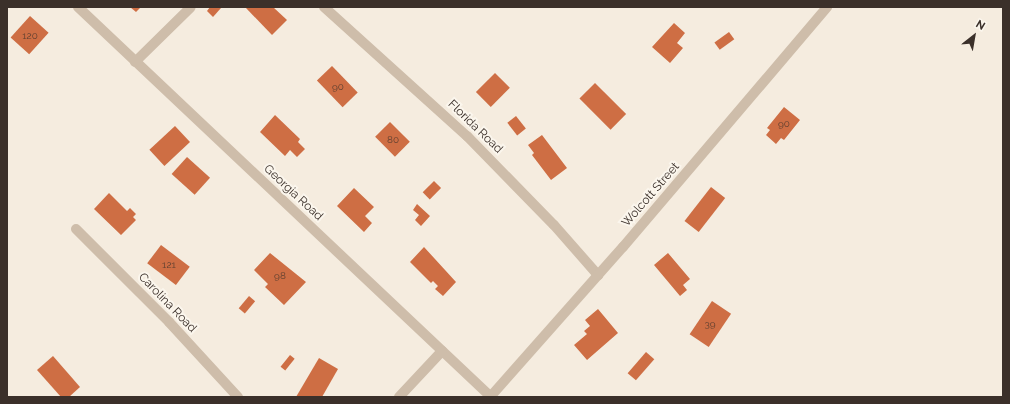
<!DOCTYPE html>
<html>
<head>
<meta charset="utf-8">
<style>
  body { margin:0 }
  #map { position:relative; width:1010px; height:404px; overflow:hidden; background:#f5ecdf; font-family:Raleway,sans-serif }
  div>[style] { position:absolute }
  .building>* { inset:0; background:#ce6e44; transform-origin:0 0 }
  .minor>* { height:10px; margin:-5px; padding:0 5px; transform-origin:5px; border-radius:5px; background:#cebdaa }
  span { translate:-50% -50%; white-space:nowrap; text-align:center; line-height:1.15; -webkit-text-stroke:4px #fbf6ed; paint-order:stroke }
  .number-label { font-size:10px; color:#604030 }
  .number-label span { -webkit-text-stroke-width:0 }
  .street-label { font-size:12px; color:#3b302a }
  .frame { position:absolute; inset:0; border:8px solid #3b302a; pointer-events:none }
  .north { position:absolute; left:954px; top:16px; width:40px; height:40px; -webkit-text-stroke:3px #fbf6ed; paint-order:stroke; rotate:31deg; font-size:11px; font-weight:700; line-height:16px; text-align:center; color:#3b302a }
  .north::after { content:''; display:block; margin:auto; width:14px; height:18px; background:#3b302a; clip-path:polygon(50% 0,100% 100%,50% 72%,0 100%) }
</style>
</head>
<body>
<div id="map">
  <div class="building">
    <i style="clip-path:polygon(130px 7px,141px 7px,136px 12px)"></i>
    <i style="clip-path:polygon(210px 7px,220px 7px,221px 8px,213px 17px,207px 11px)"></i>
    <i style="clip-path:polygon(245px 7px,273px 7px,287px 20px,272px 35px)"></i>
    <i style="left:30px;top:16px;width:25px;height:29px;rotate:42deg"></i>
    <i style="clip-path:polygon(674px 23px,685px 33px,677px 43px,683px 48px,670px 63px,652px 47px)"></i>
    <i style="left:729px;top:32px;width:9px;height:18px;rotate:54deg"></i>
    <i style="left:332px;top:66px;width:37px;height:21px;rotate:46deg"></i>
    <i style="left:495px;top:73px;width:21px;height:27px;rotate:45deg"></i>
    <i style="left:595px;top:83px;width:44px;height:22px;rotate:45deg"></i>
    <i style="clip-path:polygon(784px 107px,800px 120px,784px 140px,781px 138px,776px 144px,766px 135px,770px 130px,767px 128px)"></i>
    <i style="clip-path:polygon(275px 115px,300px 139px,298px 142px,305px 149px,297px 157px,290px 150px,285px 156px,260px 132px)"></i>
    <i style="left:516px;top:116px;width:16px;height:11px;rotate:52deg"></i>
    <i style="left:390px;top:122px;width:28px;height:21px;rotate:45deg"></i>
    <i style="left:175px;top:126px;width:22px;height:35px;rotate:47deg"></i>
    <i style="clip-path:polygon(542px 135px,567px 168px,551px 180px,532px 155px,534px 153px,528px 145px)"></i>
    <i style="left:187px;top:157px;width:31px;height:23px;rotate:42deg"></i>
    <i style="left:434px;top:181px;width:10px;height:16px;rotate:45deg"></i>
    <i style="left:711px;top:187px;width:18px;height:43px;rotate:38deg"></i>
    <i style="clip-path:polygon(354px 188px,374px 207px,365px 216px,372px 223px,364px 232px,337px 206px)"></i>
    <i style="clip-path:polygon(109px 193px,127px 211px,130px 208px,136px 214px,133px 217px,136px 220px,121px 235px,94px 209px)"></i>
    <i style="clip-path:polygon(417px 204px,430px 216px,421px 226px,415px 220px,419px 215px,413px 210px)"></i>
    <i style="left:161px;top:245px;width:36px;height:23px;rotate:37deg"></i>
    <i style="clip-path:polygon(424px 247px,456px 282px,443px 296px,435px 289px,438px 286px,433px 281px,431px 283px,410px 262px)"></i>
    <i style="clip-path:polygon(270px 253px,306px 282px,284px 305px,265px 287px,268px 284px,254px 270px)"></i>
    <i style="clip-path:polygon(668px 253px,690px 279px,683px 285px,687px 290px,680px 296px,654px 265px)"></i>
    <i style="left:249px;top:296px;width:8px;height:16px;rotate:40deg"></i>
    <i style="left:712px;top:301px;width:23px;height:40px;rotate:34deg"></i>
    <i style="clip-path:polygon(598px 309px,618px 333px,587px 360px,574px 345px,587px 334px,584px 331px,590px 326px,585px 320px)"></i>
    <i style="left:646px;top:352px;width:11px;height:28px;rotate:41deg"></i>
    <i style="left:290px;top:355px;width:6px;height:15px;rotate:39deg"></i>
    <i style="clip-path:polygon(53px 356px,80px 387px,69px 397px,61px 397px,37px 370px)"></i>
    <i style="clip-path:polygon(319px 358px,338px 369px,322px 397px,296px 397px)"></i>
  </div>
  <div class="minor">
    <i style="left:78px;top:7px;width:568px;rotate:43.36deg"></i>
    <i style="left:324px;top:7px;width:193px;rotate:42.1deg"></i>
    <i style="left:467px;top:136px;width:124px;rotate:45.7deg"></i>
    <i style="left:554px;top:225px;width:67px;rotate:48.7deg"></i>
    <i style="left:135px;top:62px;width:78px;rotate:-44.5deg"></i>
    <i style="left:76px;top:229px;width:132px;rotate:45deg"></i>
    <i style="left:169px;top:322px;width:102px;rotate:47.4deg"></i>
    <i style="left:491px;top:396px;width:199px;rotate:-48.5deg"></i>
    <i style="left:623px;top:247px;width:315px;rotate:-49.6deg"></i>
    <i style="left:399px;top:397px;width:63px;rotate:-46.9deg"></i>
  </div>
  <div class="number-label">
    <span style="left:30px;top:36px">120</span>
    <span style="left:338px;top:87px">90</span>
    <span style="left:784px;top:124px">90</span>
    <span style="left:393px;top:140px">80</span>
    <span style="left:169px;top:265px">121</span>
    <span style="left:280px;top:276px">98</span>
    <span style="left:710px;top:324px">39</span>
  </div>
  <div class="street-label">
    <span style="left:475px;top:127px;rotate:44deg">Florida Road</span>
    <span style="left:293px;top:193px;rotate:43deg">Georgia Road</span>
    <span style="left:651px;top:195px;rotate:-49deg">Wolcott Street</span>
    <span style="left:167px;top:303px;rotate:46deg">Carolina Road</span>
  </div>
  <div class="frame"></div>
  <div class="north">N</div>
</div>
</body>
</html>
